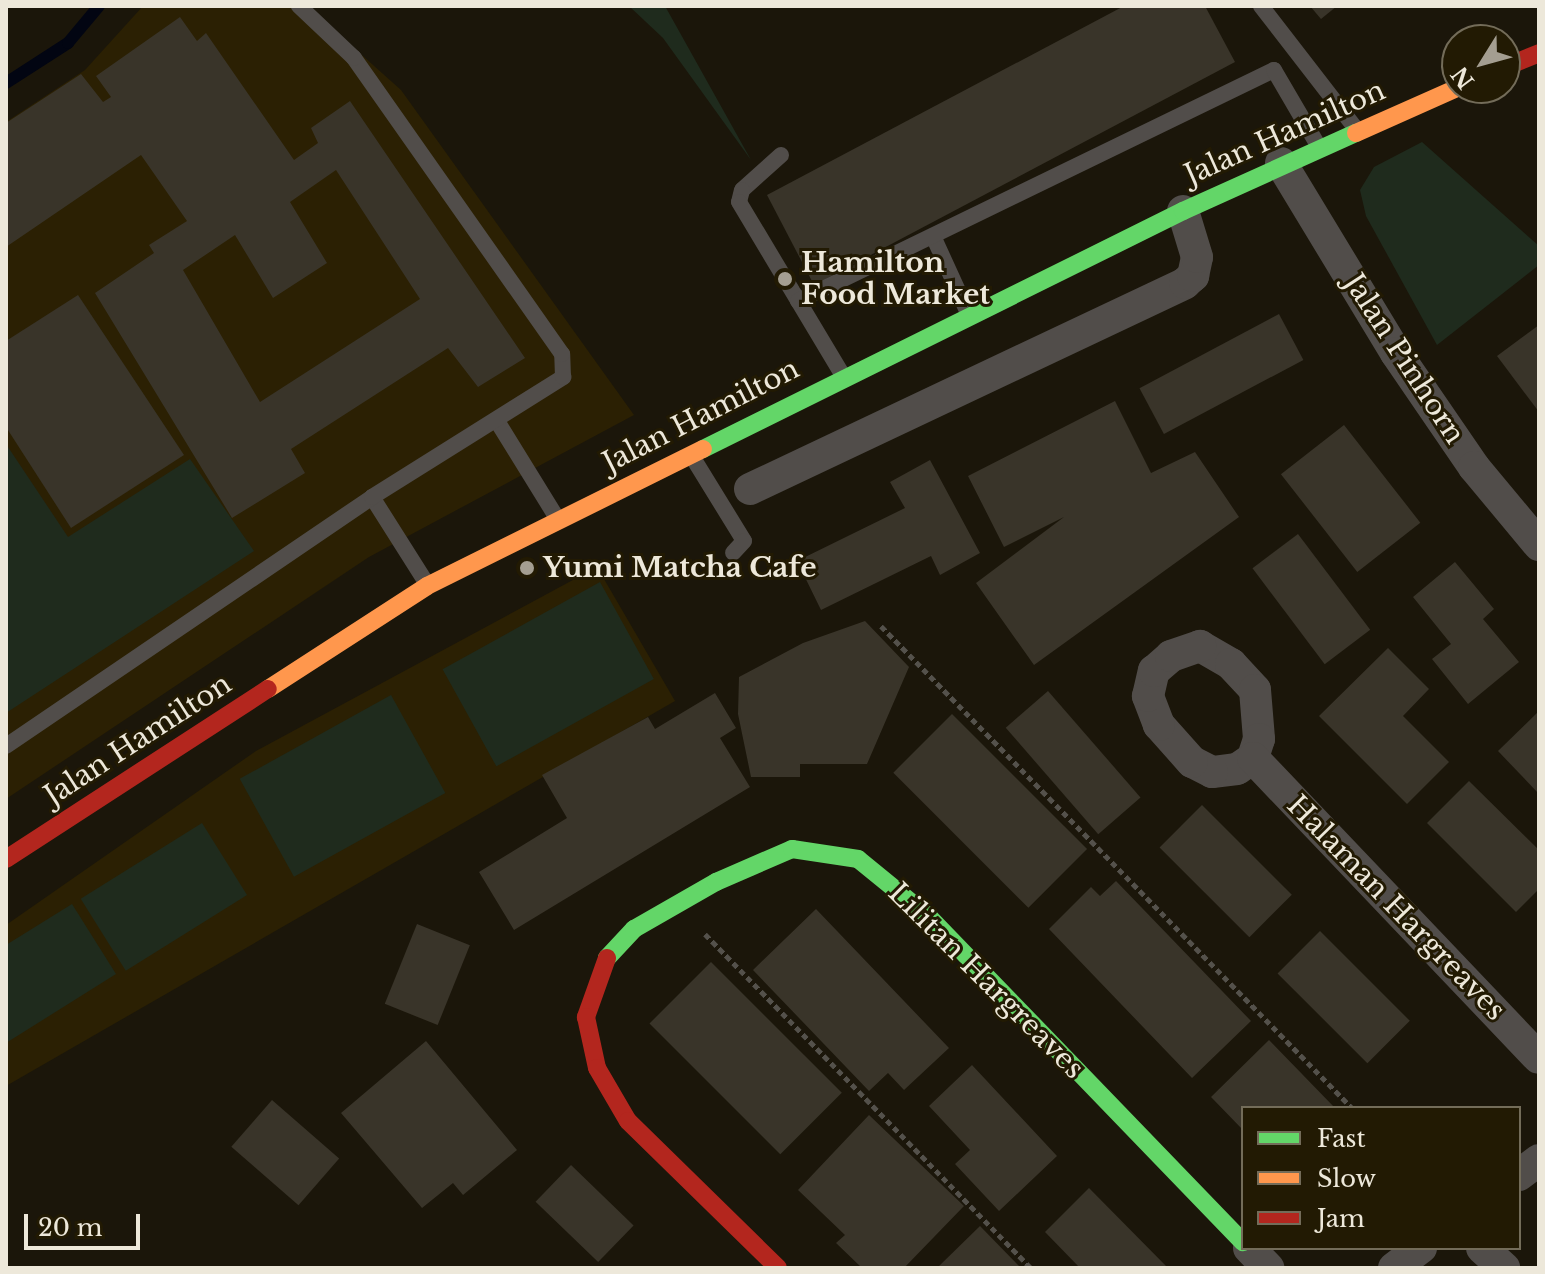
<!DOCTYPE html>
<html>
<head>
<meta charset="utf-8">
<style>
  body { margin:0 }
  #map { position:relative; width:1545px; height:1274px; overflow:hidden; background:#1b160a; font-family:"Libre Baskerville",serif }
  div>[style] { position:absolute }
  .built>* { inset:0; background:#2b2003 }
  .green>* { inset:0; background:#1f2b1d; transform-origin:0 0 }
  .stream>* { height:12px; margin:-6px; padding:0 6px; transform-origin:6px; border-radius:6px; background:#020512 }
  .building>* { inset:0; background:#393429; transform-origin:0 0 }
  .path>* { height:5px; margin-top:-2.5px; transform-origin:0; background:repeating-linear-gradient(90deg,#54514b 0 6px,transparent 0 10px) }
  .lane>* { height:16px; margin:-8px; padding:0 8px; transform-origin:8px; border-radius:8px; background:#514d4a }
  .street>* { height:32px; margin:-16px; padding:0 16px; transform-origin:16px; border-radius:16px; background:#514d4a }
  .fast>* { height:18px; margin:-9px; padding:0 9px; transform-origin:9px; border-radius:9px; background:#63d668 }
  .slow>* { height:18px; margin:-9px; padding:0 9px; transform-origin:9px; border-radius:9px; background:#ff974d }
  .jam>* { height:18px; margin:-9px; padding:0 9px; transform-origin:9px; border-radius:9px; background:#b3261e }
  .dots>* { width:22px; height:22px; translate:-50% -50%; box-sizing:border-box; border:4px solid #221a03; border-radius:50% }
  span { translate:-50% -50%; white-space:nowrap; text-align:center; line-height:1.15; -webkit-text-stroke:6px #221a03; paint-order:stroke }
  .street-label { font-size:28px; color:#ede8da }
  .poi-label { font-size:28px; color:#ede8da; font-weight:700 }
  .left { translate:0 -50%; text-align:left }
  .frame { position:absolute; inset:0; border:8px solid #ede8da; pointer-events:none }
  .legend { position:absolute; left:1241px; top:1106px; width:280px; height:144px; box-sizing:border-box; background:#221a03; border:2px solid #736c59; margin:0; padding:10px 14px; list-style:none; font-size:24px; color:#ede8da }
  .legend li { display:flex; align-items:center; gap:16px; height:40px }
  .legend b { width:40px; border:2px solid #736c59 }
  .north { position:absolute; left:1441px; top:24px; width:80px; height:80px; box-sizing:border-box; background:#221a03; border:2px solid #736c59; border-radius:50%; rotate:233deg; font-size:22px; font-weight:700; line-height:32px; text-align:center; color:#ede8da }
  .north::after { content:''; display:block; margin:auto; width:28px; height:36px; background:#a49e91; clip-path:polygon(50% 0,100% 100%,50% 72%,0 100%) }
  .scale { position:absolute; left:24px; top:1214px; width:116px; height:36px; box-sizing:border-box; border:4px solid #ede8da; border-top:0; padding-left:10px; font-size:24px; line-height:28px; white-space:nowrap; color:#ede8da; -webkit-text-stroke:6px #221a03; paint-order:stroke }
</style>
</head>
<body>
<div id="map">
  <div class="built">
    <i style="clip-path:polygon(143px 6px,307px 6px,401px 90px,634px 415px,369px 557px,6px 799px,6px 122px,85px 70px)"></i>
    <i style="clip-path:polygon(597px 567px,675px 701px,6px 1086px,6px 925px,256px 751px)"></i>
  </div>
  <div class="green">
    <i style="clip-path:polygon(629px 6px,665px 6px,751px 160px,663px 38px)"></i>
    <i style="clip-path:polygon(1422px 142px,1539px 246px,1539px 265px,1437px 345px,1366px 216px,1360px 190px,1374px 167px)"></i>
    <i style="clip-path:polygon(6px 444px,68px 537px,190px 459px,254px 551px,6px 713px)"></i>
    <i style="left:600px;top:582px;width:111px;height:180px;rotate:61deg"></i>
    <i style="left:391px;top:695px;width:112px;height:173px;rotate:61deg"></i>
    <i style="left:202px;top:823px;width:85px;height:143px;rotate:58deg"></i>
    <i style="clip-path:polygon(72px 904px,116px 974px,6px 1043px,6px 945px)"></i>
  </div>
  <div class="stream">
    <i style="left:6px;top:83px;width:74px;rotate:-32.8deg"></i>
    <i style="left:68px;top:43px;width:48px;rotate:-50deg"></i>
  </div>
  <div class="building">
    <i style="clip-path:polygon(1124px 6px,1205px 6px,1235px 62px,814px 285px,767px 195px)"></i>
    <i style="clip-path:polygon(1310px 6px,1337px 6px,1321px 19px)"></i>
    <i style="clip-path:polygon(evenodd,180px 17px,197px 41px,206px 33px,294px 160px,318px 143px,311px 128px,350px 101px,525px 358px,478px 387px,448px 348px,291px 449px,305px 473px,232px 518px,95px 293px,154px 253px,149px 245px,187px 221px,141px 155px,6px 247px,6px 123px,81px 74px,103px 102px,111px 97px,96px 76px,180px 17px,336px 170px,420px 299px,260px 402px,183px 270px,235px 235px,273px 298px,327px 263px,290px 202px,336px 170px)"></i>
    <i style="clip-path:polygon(78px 295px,184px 455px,71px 528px,6px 427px,6px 341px)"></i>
    <i style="left:1279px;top:314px;width:52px;height:158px;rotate:62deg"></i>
    <i style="clip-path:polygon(1539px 325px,1539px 412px,1497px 356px)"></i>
    <i style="clip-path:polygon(1115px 401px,1151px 473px,1195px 452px,1239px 517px,1034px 665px,976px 583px,1064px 517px,1004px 547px,968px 476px)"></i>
    <i style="left:1344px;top:425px;width:124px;height:80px;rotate:52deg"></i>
    <i style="clip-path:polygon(930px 460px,980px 553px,940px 575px,931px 556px,821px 610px,797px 561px,905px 508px,890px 482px)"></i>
    <i style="left:1298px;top:534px;width:120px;height:57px;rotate:53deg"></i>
    <i style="clip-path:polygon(1455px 562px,1494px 609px,1483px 619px,1519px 662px,1468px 704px,1432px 659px,1451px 644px,1413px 597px)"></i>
    <i style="clip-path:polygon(865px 621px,909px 667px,867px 764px,800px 764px,800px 777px,751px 777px,738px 714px,739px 677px,803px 643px)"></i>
    <i style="clip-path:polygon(1388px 648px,1429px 689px,1403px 716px,1449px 762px,1407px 804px,1319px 716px)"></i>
    <i style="left:1048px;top:691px;width:141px;height:56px;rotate:49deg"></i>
    <i style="clip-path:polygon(715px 693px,736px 728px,720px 738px,750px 787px,514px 930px,479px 872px,567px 818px,542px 775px,648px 717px,655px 729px)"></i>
    <i style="clip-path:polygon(1539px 711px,1539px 794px,1498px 751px)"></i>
    <i style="left:952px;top:714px;width:191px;height:83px;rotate:45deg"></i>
    <i style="clip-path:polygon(1469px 781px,1539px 850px,1539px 889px,1516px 912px,1427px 823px)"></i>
    <i style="left:1202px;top:805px;width:127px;height:60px;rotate:45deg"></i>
    <i style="clip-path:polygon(1116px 881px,1251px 1021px,1192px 1078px,1049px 929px,1091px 887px,1100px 896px)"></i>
    <i style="clip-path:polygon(816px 909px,949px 1048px,904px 1090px,888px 1073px,869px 1091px,753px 970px)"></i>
    <i style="left:417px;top:924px;width:57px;height:86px;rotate:22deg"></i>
    <i style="left:1320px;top:931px;width:127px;height:60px;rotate:45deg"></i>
    <i style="left:711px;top:962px;width:185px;height:87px;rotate:45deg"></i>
    <i style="clip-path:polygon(1269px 1040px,1335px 1108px,1243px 1108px,1243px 1130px,1211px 1097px)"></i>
    <i style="clip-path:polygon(426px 1041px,517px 1150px,463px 1195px,453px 1183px,422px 1208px,341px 1113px)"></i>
    <i style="clip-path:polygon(972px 1065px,1057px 1156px,999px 1211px,955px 1164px,970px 1150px,929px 1106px)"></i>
    <i style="left:272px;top:1100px;width:89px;height:62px;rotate:41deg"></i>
    <i style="clip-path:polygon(869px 1115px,964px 1206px,904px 1268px,862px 1268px,836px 1243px,845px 1235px,798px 1190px)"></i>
    <i style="left:571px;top:1165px;width:87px;height:51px;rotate:44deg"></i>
    <i style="clip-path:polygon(1089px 1188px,1168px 1268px,1080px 1268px,1045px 1232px)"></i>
    <i style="clip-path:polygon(980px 1226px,1021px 1268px,937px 1268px)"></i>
  </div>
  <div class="path">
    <i style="left:881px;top:626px;width:674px;rotate:45.66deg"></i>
    <i style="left:705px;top:934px;width:467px;rotate:45.7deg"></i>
  </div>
  <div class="lane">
    <i style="left:1261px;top:6px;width:157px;rotate:52.3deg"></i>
    <i style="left:781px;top:155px;width:52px;rotate:138.1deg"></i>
    <i style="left:742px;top:190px;width:12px;rotate:104deg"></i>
    <i style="left:739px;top:202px;width:203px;rotate:59.1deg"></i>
    <i style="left:933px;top:236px;width:87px;rotate:65.5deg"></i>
    <i style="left:798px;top:301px;width:529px;rotate:-25.89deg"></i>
    <i style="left:1274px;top:70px;width:89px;rotate:59.7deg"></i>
    <i style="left:497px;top:421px;width:114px;rotate:58.3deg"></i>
    <i style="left:693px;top:458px;width:97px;rotate:58.4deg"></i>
    <i style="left:744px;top:541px;width:16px;rotate:133deg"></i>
    <i style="left:372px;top:497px;width:103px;rotate:57.7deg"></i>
    <i style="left:6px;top:746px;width:443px;rotate:-34.2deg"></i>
    <i style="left:372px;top:497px;width:226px;rotate:-32.1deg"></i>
    <i style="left:563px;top:377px;width:23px;rotate:-92deg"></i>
    <i style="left:562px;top:354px;width:362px;rotate:-125.1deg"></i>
    <i style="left:354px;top:58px;width:76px;rotate:-136.6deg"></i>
  </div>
  <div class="street">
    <i style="left:1281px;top:163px;width:222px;rotate:58.8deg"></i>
    <i style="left:1396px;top:353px;width:138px;rotate:55.6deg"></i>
    <i style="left:1474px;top:467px;width:102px;rotate:50.2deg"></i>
    <i style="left:750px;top:489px;width:481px;rotate:-25.3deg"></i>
    <i style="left:1185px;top:283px;width:11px;rotate:-41deg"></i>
    <i style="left:1193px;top:276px;width:19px;rotate:-78deg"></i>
    <i style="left:1197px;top:257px;width:48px;rotate:-106.9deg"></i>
    <i style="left:1200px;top:646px;width:36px;rotate:30deg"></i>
    <i style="left:1231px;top:664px;width:35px;rotate:47deg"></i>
    <i style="left:1255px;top:690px;width:49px;rotate:85.3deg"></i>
    <i style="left:1259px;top:739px;width:20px;rotate:108deg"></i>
    <i style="left:1253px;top:758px;width:19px;rotate:145deg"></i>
    <i style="left:1237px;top:769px;width:25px;rotate:173deg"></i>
    <i style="left:1212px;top:772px;width:22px;rotate:-153deg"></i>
    <i style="left:1192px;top:762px;width:50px;rotate:-131.7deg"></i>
    <i style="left:1159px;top:725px;width:31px;rotate:-111deg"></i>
    <i style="left:1148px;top:696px;width:26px;rotate:-77deg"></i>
    <i style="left:1154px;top:671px;width:23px;rotate:-41deg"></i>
    <i style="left:1171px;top:656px;width:31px;rotate:-19deg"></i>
    <i style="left:1253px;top:758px;width:414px;rotate:46.4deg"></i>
    <i style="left:1519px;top:1175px;width:25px;rotate:-37deg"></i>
    <i style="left:1249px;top:1248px;width:28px;rotate:46deg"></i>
    <i style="left:1482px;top:1248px;width:30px;rotate:42deg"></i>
    <i style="left:1394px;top:1268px;width:34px;rotate:-37deg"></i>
  </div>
  <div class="fast">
    <i style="left:703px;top:449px;width:536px;rotate:-26.37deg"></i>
    <i style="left:1183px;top:211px;width:190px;rotate:-24.3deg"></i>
    <i style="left:607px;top:958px;width:40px;rotate:-47deg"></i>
    <i style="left:634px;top:929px;width:95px;rotate:-29.8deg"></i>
    <i style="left:716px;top:882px;width:83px;rotate:-23.5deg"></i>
    <i style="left:792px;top:849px;width:67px;rotate:8.6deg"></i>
    <i style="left:858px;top:859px;width:92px;rotate:39.2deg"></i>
    <i style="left:929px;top:917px;width:452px;rotate:46deg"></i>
  </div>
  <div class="slow">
    <i style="left:1356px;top:133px;width:111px;rotate:-24deg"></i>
    <i style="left:268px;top:689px;width:189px;rotate:-32.9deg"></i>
    <i style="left:427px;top:586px;width:308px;rotate:-26.4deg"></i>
  </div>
  <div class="jam">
    <i style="left:1505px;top:67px;width:37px;rotate:-22deg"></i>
    <i style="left:6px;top:859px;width:312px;rotate:-33deg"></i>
    <i style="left:607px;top:958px;width:63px;rotate:109.6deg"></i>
    <i style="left:586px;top:1017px;width:52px;rotate:77.8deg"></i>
    <i style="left:597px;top:1068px;width:61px;rotate:59.7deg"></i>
    <i style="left:628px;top:1121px;width:210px;rotate:44.4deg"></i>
  </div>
  <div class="dots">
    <i style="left:785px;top:279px;background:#a49e91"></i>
    <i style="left:527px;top:568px;background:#a49e91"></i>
  </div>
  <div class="street-label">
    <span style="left:1285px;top:133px;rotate:-24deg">Jalan Hamilton</span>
    <span style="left:1404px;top:359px;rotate:57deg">Jalan Pinhorn</span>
    <span style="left:701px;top:416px;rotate:-27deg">Jalan Hamilton</span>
    <span style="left:138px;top:740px;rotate:-33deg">Jalan Hamilton</span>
    <span style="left:1396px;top:908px;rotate:46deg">Halaman Hargreaves</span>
    <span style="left:986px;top:981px;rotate:45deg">Lilitan Hargreaves</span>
  </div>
  <div class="poi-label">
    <span class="left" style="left:801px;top:279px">Hamilton<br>Food Market</span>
    <span class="left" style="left:543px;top:568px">Yumi Matcha Cafe</span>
  </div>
  <div class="frame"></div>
  <ul class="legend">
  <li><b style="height:10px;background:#63d668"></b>Fast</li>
  <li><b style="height:10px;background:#ff974d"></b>Slow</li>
  <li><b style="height:10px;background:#b3261e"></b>Jam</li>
  </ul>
  <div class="north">N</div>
  <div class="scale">20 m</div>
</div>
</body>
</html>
